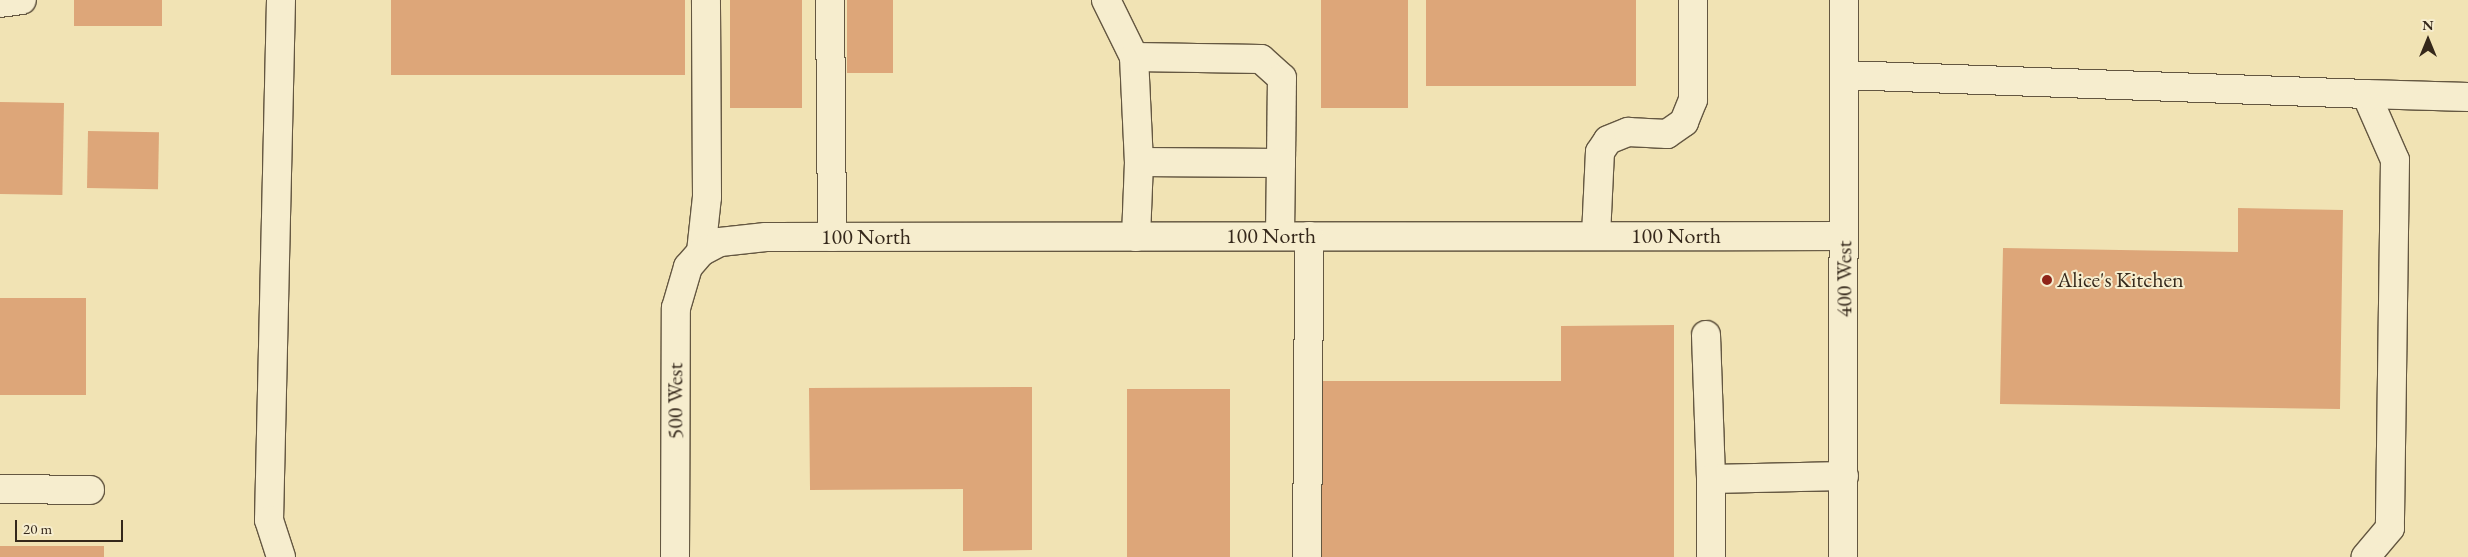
<!DOCTYPE html>
<html>
<head>
<meta charset="utf-8">
<style>
  body { margin:0 }
  #map { position:relative; width:2468px; height:557px; overflow:hidden; background:#f1e3b4; font-family:"EB Garamond",serif }
  div>[style] { position:absolute }
  .building>* { inset:0; background:#dda679; transform-origin:0 0 }
  .roads { filter:drop-shadow(1px 0 #645741) drop-shadow(-1px 0 #645741) drop-shadow(0 1px #645741) drop-shadow(0 -1px #645741) }
  .minor>* { height:28px; margin:-14px; padding:0 14px; transform-origin:14px; border-radius:14px; background:#f6edce }
  .dots>* { width:14px; height:14px; translate:-50% -50%; box-sizing:border-box; border:2px solid #f6edce; border-radius:50% }
  span { translate:-50% -50%; white-space:nowrap; text-align:center; line-height:1.15; -webkit-text-stroke:4px #f6edce; paint-order:stroke }
  .street-label { font-size:22px; color:#35281b }
  .poi-label { font-size:22px; color:#35281b }
  .left { translate:0 -50%; text-align:left }
  .north { position:absolute; left:2403px; top:15px; width:50px; height:50px; -webkit-text-stroke:4px #f6edce; paint-order:stroke; rotate:0deg; font-size:14px; font-weight:700; line-height:20px; text-align:center; color:#35281b }
  .north::after { content:''; display:block; margin:auto; width:18px; height:22px; background:#35281b; clip-path:polygon(50% 0,100% 100%,50% 72%,0 100%) }
  .scale { position:absolute; left:15px; top:520px; width:108px; height:22px; box-sizing:border-box; border:2px solid #35281b; border-top:0; padding-left:6px; font-size:15px; line-height:18px; white-space:nowrap; color:#35281b; -webkit-text-stroke:4px #f6edce; paint-order:stroke }
</style>
</head>
<body>
<div id="map">
  <div class="building">
    <i style="left:74px;top:0;width:88px;height:26px"></i>
    <i style="left:391px;top:0;width:294px;height:75px"></i>
    <i style="left:730px;top:0;width:72px;height:108px"></i>
    <i style="left:847px;top:0;width:46px;height:73px"></i>
    <i style="left:1321px;top:0;width:87px;height:108px"></i>
    <i style="left:1426px;top:0;width:210px;height:86px"></i>
    <i style="left:0;top:102px;width:64px;height:92px;rotate:1deg"></i>
    <i style="left:88px;top:131px;width:71px;height:57px;rotate:1deg"></i>
    <i style="clip-path:polygon(2238px 208px,2343px 210px,2340px 409px,2000px 404px,2003px 248px,2238px 252px)"></i>
    <i style="left:0;top:298px;width:86px;height:97px"></i>
    <i style="clip-path:polygon(1674px 325px,1674px 557px,1319px 557px,1319px 381px,1561px 381px,1561px 326px)"></i>
    <i style="clip-path:polygon(1032px 387px,1032px 550px,963px 551px,963px 489px,810px 490px,809px 388px)"></i>
    <i style="left:1230px;top:389px;width:168px;height:103px;rotate:90deg"></i>
    <i style="left:0;top:546px;width:104px;height:11px"></i>
  </div>
  <div class="roads">
    <div class="minor">
      <i style="left:281px;top:0;width:520px;rotate:91.32deg"></i>
      <i style="left:269px;top:520px;width:39px;rotate:72deg"></i>
      <i style="left:830px;top:0;width:237px;rotate:89.5deg"></i>
      <i style="left:1106px;top:0;width:64px;rotate:63.8deg"></i>
      <i style="left:1134px;top:57px;width:105px;rotate:87.3deg"></i>
      <i style="left:0;top:3px;width:22px;rotate:-8deg"></i>
      <i style="left:1134px;top:57px;width:127px;rotate:0.9deg"></i>
      <i style="left:1261px;top:59px;width:28px;rotate:42deg"></i>
      <i style="left:1282px;top:78px;width:85px;rotate:90.7deg"></i>
      <i style="left:1844px;top:75px;width:522px;rotate:2.08deg"></i>
      <i style="left:2366px;top:94px;width:72px;rotate:66.3deg"></i>
      <i style="left:2395px;top:160px;width:368px;rotate:90.8deg"></i>
      <i style="left:2390px;top:528px;width:38px;rotate:130deg"></i>
      <i style="left:2366px;top:94px;width:102px;rotate:1.7deg"></i>
      <i style="left:1596px;top:236px;width:84px;rotate:-87.3deg"></i>
      <i style="left:1600px;top:152px;width:14px;rotate:-56deg"></i>
      <i style="left:1608px;top:140px;width:22px;rotate:-22deg"></i>
      <i style="left:1628px;top:132px;width:39px;rotate:3deg"></i>
      <i style="left:1667px;top:134px;width:21px;rotate:-35deg"></i>
      <i style="left:1684px;top:122px;width:24px;rotate:-68deg"></i>
      <i style="left:1693px;top:100px;width:100px;rotate:-90deg"></i>
      <i style="left:1136px;top:237px;width:75px;rotate:-87.7deg"></i>
      <i style="left:1139px;top:162px;width:142px;rotate:0.4deg"></i>
      <i style="left:1281px;top:163px;width:73px;rotate:90.8deg"></i>
      <i style="left:701px;top:252px;width:55px;rotate:-83.8deg"></i>
      <i style="left:707px;top:197px;width:197px;rotate:-90.3deg"></i>
      <i style="left:1706px;top:335px;width:144px;rotate:88deg"></i>
      <i style="left:1711px;top:479px;width:133px;rotate:-1.3deg"></i>
      <i style="left:0;top:489px;width:90px;rotate:0.6deg"></i>
      <i style="left:675px;top:557px;width:249px;rotate:-89.8deg"></i>
      <i style="left:676px;top:308px;width:43px;rotate:-73.7deg"></i>
      <i style="left:688px;top:267px;width:20px;rotate:-49deg"></i>
      <i style="left:701px;top:252px;width:21px;rotate:-28deg"></i>
      <i style="left:720px;top:242px;width:46px;rotate:-6.2deg"></i>
      <i style="left:766px;top:237px;width:1078px;rotate:-0.05deg"></i>
      <i style="left:1307px;top:557px;width:321px;rotate:-89.6deg"></i>
      <i style="left:1711px;top:557px;width:78px;rotate:-90deg"></i>
      <i style="left:1843px;top:557px;width:557px;rotate:-89.9deg"></i>
    </div>
  </div>
  <div class="dots">
    <i style="left:2047px;top:280px;background:#8f2418"></i>
  </div>
  <div class="street-label">
    <span style="left:1271px;top:236px">100 North</span>
    <span style="left:1676px;top:236px">100 North</span>
    <span style="left:866px;top:237px">100 North</span>
    <span style="left:1844px;top:279px;rotate:-90deg">400 West</span>
    <span style="left:675px;top:401px;rotate:-90deg">500 West</span>
  </div>
  <div class="poi-label">
    <span class="left" style="left:2057px;top:280px">Alice's Kitchen</span>
  </div>
  <div class="north">N</div>
  <div class="scale">20 m</div>
</div>
</body>
</html>
